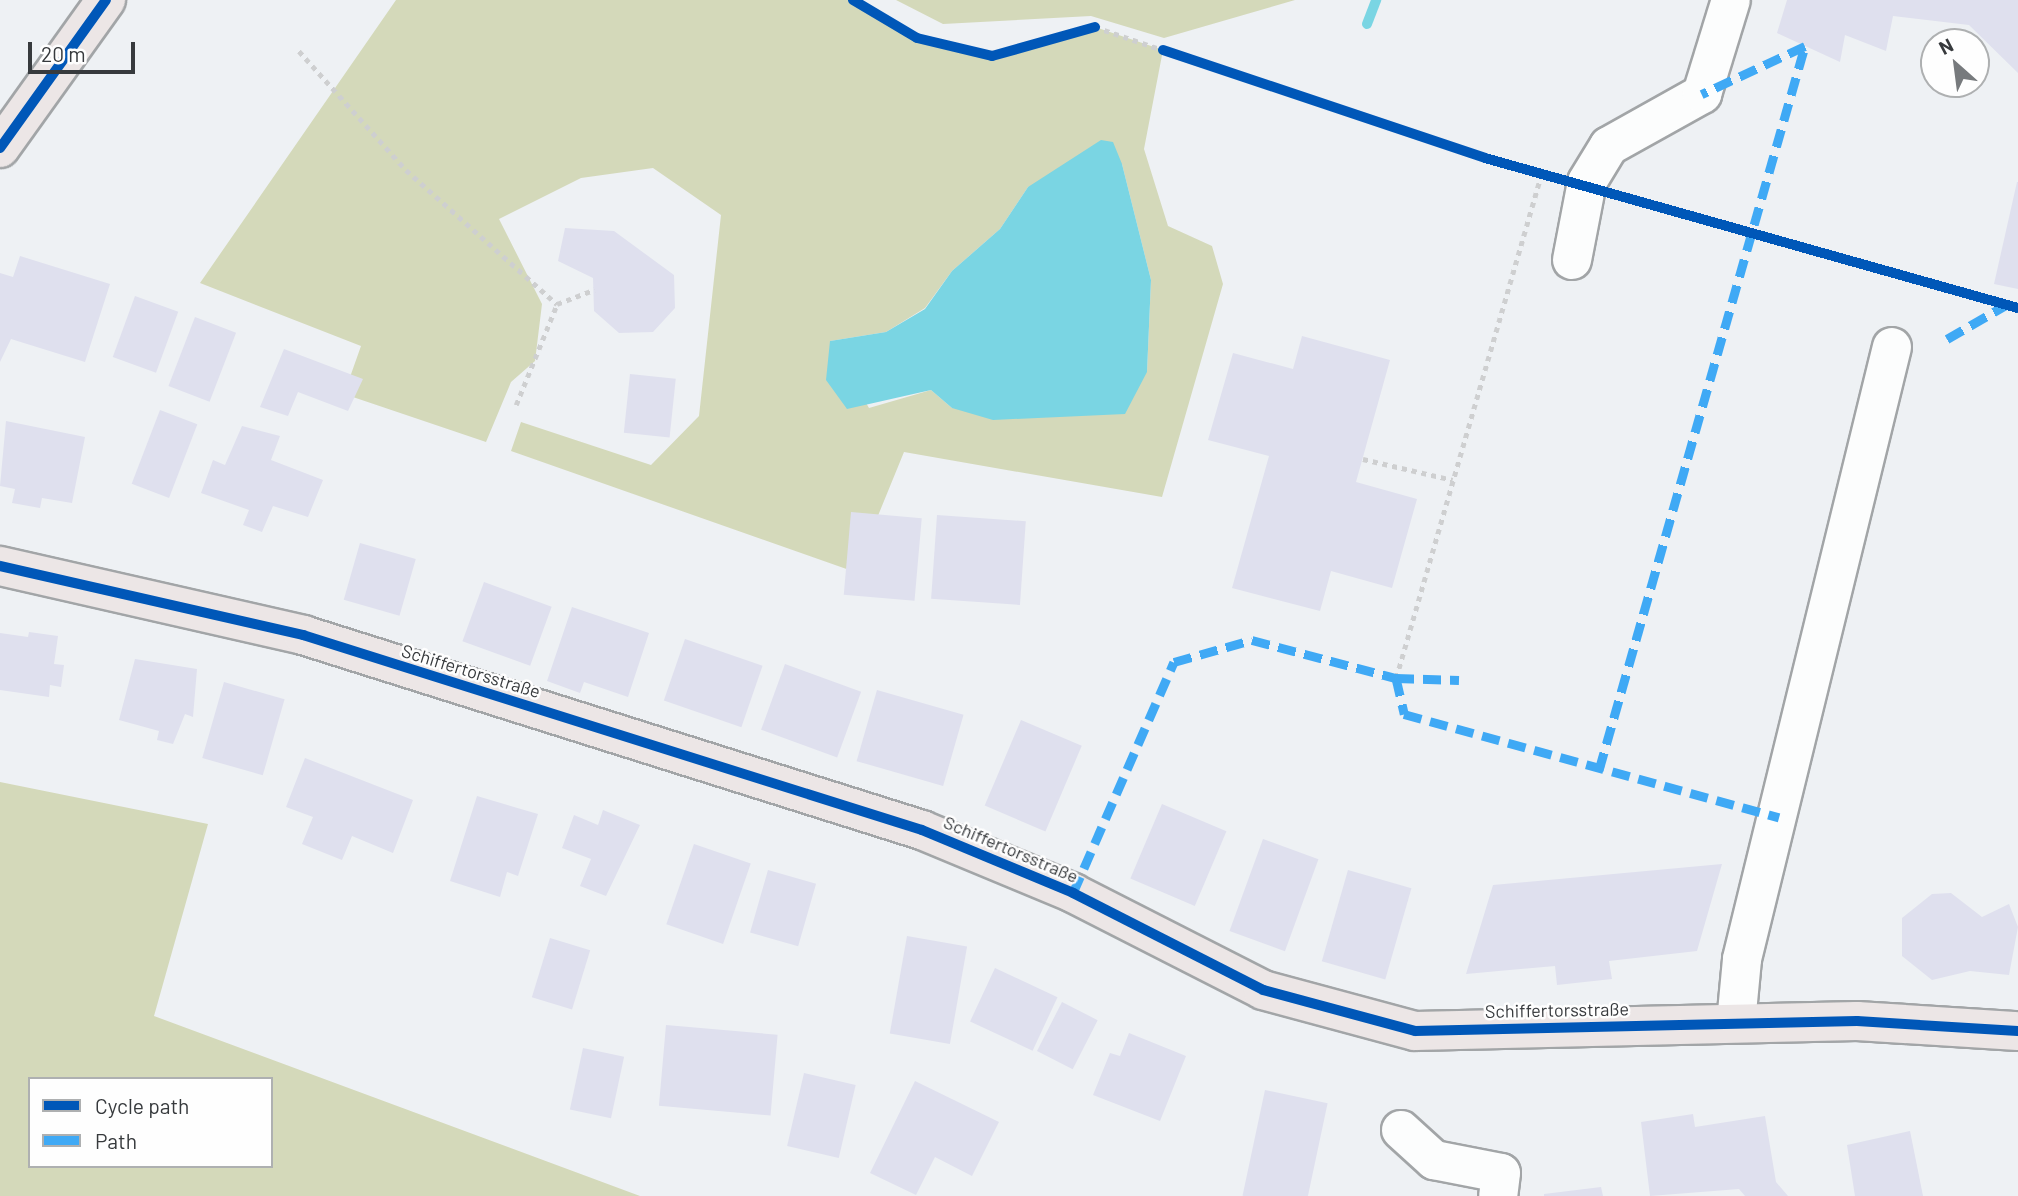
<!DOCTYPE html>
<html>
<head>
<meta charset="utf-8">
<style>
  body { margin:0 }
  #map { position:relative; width:2018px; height:1196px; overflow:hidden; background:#eef1f4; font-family:Barlow,sans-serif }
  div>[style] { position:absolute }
  .green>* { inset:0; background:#d4d9ba }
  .water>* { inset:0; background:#7ad5e3 }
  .stream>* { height:10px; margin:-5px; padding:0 5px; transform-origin:5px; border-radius:5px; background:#7ad5e3 }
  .building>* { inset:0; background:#dfe0ee; transform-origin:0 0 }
  .path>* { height:4.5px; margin-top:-2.25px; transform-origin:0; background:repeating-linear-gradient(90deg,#cecfd0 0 5px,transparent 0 10px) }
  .roads { filter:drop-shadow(2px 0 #a2a5a7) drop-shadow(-2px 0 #a2a5a7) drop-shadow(0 2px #a2a5a7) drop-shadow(0 -2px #a2a5a7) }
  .minor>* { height:38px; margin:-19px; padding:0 19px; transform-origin:19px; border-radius:19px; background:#fcfdfd }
  .major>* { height:38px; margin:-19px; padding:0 19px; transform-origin:19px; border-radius:19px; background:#ece6e6 }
  .quiet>* { height:9px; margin-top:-4.5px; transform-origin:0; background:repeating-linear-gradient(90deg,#3fa9f5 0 18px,transparent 0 27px) }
  .cycleway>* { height:10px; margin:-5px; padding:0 5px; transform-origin:5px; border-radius:5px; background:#0057b8 }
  span { translate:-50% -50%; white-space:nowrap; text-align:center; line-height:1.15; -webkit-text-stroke:5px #fefefe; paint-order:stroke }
  .street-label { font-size:18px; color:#373a3d }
  .legend { position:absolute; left:28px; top:1077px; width:245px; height:91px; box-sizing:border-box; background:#fefefe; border:2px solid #aeb0b1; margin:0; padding:9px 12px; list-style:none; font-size:21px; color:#373a3d }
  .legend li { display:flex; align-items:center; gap:14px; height:35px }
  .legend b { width:35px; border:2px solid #aeb0b1 }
  .north { position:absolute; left:1920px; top:28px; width:70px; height:70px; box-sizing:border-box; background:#fefefe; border:2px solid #aeb0b1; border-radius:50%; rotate:332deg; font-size:19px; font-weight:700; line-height:28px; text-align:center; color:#373a3d }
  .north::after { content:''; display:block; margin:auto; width:24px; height:32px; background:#777a7d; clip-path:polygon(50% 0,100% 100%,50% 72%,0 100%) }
  .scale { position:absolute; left:28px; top:42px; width:107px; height:32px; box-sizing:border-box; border:4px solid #373a3d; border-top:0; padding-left:9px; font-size:21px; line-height:24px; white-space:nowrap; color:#373a3d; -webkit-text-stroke:5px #fefefe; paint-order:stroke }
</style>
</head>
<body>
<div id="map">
  <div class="green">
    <i style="clip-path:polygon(evenodd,396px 0,853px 0,917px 38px,992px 56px,1095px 27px,1163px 50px,1144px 149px,1168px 226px,1212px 246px,1223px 284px,1162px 497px,904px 452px,855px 572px,511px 451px,521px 422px,651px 465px,699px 416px,721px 215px,653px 168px,581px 178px,499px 219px,542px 304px,535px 361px,511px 382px,486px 442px,344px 394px,361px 346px,200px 283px,396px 0,1122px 164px,1151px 280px,1147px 372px,952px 408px,931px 390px,869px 408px,830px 341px,886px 332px,925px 308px,952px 271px,1000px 229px,1028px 187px,1122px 164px)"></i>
    <i style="clip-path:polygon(896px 0,1295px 0,1164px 38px,1091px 16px,943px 24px)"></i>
    <i style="clip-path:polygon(evenodd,0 782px,208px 824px,154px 1016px,640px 1196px,0 1196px,0 782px,30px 1079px,271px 1079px,271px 1166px,30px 1166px,30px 1079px)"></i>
  </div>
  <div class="water">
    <i style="clip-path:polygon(1101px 140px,1113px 142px,1122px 164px,1151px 280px,1147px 372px,1125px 414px,993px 420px,952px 408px,931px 390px,847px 409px,826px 380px,830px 341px,886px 332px,925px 309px,952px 271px,1000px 229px,1028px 187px)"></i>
  </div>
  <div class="stream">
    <i style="left:1367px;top:24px;width:26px;rotate:-69deg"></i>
  </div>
  <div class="building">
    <i style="clip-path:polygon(1787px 0,2018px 0,2018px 73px,1969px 25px,1893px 16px,1886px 51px,1845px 35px,1840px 62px,1777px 33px)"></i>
    <i style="clip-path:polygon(2017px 182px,2018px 182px,2018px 289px,1994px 284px)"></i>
    <i style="clip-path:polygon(565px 228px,614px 231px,674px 275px,675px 308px,653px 332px,619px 333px,594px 311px,593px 278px,558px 261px)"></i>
    <i style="clip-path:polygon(20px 256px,110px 284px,85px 362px,11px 339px,0 362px,0 273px,13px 277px)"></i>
    <i style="left:135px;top:296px;width:46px;height:65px;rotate:20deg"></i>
    <i style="left:195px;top:317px;width:44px;height:74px;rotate:21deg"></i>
    <i style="clip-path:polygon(1302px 336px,1390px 360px,1356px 482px,1417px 499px,1392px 588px,1331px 571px,1320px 611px,1232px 588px,1269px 456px,1208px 440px,1233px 353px,1293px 369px)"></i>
    <i style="clip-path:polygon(284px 349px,363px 379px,348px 411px,298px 392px,288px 416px,260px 407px)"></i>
    <i style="left:630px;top:374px;width:46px;height:59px;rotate:6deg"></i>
    <i style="left:160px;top:410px;width:40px;height:79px;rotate:21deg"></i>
    <i style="clip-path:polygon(6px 421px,85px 437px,72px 503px,42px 498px,40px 508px,12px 503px,15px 489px,0 486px)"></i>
    <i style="clip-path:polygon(242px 426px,280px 436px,271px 460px,323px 480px,308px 517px,273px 506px,262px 532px,243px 525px,249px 510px,201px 493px,213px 460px,225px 465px)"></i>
    <i style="left:851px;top:512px;width:71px;height:83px;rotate:5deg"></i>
    <i style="left:937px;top:515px;width:89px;height:84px;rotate:4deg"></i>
    <i style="left:360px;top:543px;width:58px;height:59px;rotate:16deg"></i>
    <i style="left:484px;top:582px;width:72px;height:63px;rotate:20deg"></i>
    <i style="clip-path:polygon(572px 607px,649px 633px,628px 697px,584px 682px,580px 693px,547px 681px)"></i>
    <i style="clip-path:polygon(29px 632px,58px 636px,54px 664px,64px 665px,61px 687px,50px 685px,49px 697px,0 690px,0 633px,28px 637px)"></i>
    <i style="left:685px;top:639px;width:82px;height:65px;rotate:19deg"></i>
    <i style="clip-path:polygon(135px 659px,197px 669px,193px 717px,185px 714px,173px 744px,157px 740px,159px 731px,119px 720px)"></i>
    <i style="left:785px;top:664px;width:81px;height:70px;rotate:20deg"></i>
    <i style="left:224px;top:682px;width:63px;height:79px;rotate:16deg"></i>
    <i style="left:877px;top:690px;width:90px;height:74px;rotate:16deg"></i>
    <i style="left:1021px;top:720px;width:66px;height:93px;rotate:23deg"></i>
    <i style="clip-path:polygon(305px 758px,413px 800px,393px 853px,352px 836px,342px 860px,302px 844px,313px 817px,286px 807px)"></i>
    <i style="clip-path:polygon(477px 796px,538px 814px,518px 876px,507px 872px,500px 897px,450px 881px)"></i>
    <i style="left:1162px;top:804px;width:70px;height:81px;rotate:23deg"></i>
    <i style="clip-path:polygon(603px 810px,640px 825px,606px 896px,580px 886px,591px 859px,562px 848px,574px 815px,598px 825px)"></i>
    <i style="left:1263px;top:839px;width:59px;height:98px;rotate:20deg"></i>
    <i style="left:694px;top:844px;width:60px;height:85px;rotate:19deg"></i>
    <i style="clip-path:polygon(1722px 864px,1697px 951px,1609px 961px,1612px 979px,1557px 985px,1555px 966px,1466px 974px,1493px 885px)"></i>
    <i style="left:768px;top:870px;width:50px;height:65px;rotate:16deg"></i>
    <i style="left:1348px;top:870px;width:66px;height:95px;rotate:16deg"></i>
    <i style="clip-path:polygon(1951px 893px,1982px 917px,2009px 904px,2018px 927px,2009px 975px,1970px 971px,1932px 980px,1902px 956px,1902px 918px,1932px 894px)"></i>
    <i style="left:907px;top:936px;width:61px;height:99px;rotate:10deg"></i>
    <i style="left:550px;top:938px;width:42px;height:62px;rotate:17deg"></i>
    <i style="left:995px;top:968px;width:69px;height:59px;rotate:25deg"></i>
    <i style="left:1062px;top:1002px;width:40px;height:55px;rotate:27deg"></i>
    <i style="left:666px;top:1025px;width:112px;height:81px;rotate:5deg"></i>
    <i style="clip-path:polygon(1129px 1033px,1186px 1056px,1160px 1121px,1093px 1095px,1110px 1053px,1120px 1056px)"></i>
    <i style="left:583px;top:1048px;width:42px;height:63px;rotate:12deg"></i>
    <i style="left:804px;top:1073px;width:53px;height:75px;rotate:13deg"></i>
    <i style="clip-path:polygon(915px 1081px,999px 1122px,972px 1176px,935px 1157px,916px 1195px,870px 1173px)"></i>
    <i style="left:1265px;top:1090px;width:64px;height:108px;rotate:12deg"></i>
    <i style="clip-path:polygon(1693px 1114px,1695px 1127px,1765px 1116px,1776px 1182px,1788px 1196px,1745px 1196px,1739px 1189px,1650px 1196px,1641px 1122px)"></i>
    <i style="clip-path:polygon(1910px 1131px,1923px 1196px,1855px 1196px,1847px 1145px)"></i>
    <i style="clip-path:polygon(1601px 1187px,1603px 1196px,1544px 1196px,1544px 1194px)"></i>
  </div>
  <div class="path">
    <i style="left:1095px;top:27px;width:72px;rotate:18.7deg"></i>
    <i style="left:299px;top:51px;width:160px;rotate:48deg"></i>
    <i style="left:406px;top:170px;width:202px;rotate:41.6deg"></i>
    <i style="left:557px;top:304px;width:40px;rotate:-21deg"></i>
    <i style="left:516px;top:405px;width:109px;rotate:-67.9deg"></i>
    <i style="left:1363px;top:459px;width:92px;rotate:13.1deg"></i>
    <i style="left:1396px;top:678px;width:527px;rotate:-73.91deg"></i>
  </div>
  <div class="roads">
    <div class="minor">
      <i style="left:1572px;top:260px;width:79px;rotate:-79.1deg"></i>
      <i style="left:1587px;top:182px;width:42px;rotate:-58.6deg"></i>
      <i style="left:1609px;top:146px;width:107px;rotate:-29.2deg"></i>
      <i style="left:1702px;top:94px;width:98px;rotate:-72.9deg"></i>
      <i style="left:1736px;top:1023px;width:64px;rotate:-84.6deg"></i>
      <i style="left:1742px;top:959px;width:630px;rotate:-76.23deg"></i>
      <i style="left:1401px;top:1130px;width:45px;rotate:42.3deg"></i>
      <i style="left:1434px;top:1160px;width:68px;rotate:11deg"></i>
      <i style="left:1501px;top:1173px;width:23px;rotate:97deg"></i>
    </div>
    <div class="major">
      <i style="left:0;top:148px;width:182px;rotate:-54.4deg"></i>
      <i style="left:0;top:566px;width:311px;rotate:12.8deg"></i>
      <i style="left:303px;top:635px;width:649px;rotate:17.49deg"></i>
      <i style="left:922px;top:830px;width:164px;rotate:22.6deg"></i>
      <i style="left:1073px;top:893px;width:213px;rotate:27deg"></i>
      <i style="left:1263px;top:990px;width:157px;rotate:15.1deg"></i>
      <i style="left:1415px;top:1031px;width:442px;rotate:-1.3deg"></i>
      <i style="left:1857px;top:1021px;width:161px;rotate:3.6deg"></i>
    </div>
  </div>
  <div class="quiet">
    <i style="left:1947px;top:339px;width:68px;rotate:-30deg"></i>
    <i style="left:1396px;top:678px;width:63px;rotate:1.8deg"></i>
    <i style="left:1599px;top:770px;width:753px;rotate:-74.12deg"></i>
    <i style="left:1805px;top:46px;width:114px;rotate:155deg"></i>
    <i style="left:1073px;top:893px;width:252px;rotate:-66.4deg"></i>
    <i style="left:1174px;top:662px;width:81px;rotate:-15.8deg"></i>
    <i style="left:1252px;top:640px;width:149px;rotate:14.8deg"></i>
    <i style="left:1396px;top:678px;width:37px;rotate:77deg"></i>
    <i style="left:1404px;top:714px;width:389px;rotate:15.4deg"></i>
  </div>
  <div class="cycleway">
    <i style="left:853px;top:0;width:74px;rotate:30.7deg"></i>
    <i style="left:917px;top:38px;width:77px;rotate:13.5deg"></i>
    <i style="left:992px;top:56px;width:107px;rotate:-15.7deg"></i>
    <i style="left:1163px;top:50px;width:340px;rotate:18.5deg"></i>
    <i style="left:1485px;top:158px;width:554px;rotate:15.72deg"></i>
    <i style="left:0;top:148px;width:182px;rotate:-54.4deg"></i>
    <i style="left:0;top:566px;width:311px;rotate:12.8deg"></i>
    <i style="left:303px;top:635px;width:649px;rotate:17.49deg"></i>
    <i style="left:922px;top:830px;width:164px;rotate:22.6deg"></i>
    <i style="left:1073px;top:893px;width:213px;rotate:27deg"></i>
    <i style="left:1263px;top:990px;width:157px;rotate:15.1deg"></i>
    <i style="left:1415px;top:1031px;width:442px;rotate:-1.3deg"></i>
    <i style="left:1857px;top:1021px;width:161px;rotate:3.6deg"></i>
  </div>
  <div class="street-label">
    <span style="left:471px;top:671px;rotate:17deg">Schiffertorsstraße</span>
    <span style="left:1011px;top:849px;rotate:23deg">Schiffertorsstraße</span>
    <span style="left:1557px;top:1010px;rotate:-1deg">Schiffertorsstraße</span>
  </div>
  <ul class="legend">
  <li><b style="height:9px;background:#0057b8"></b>Cycle path</li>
  <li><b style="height:9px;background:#3fa9f5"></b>Path</li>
  </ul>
  <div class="north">N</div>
  <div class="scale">20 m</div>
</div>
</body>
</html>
